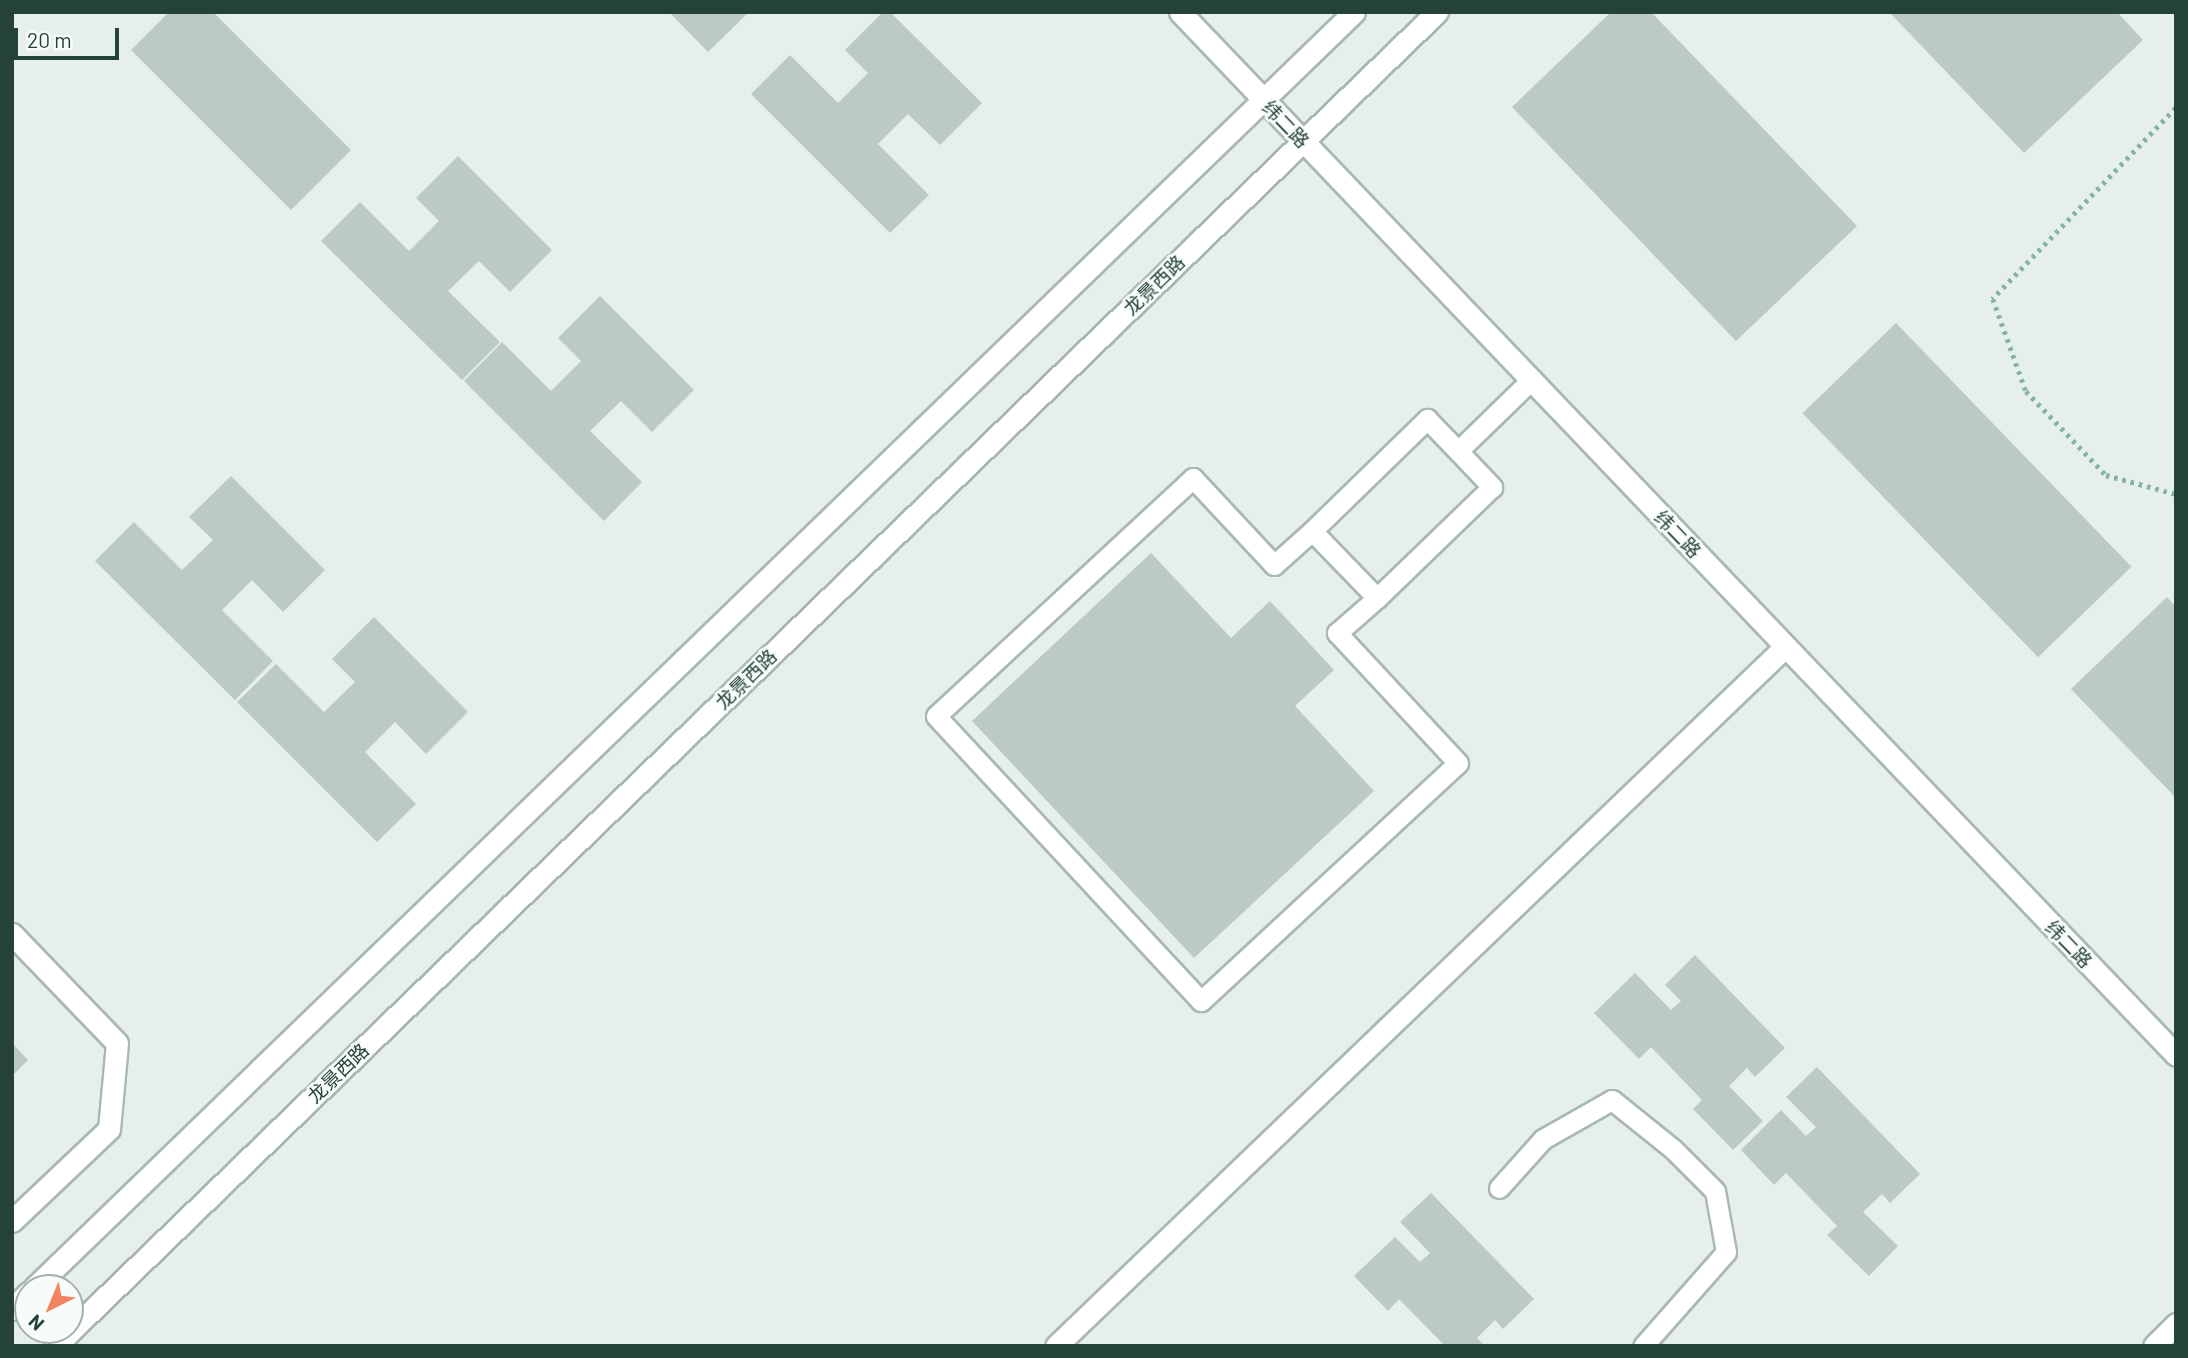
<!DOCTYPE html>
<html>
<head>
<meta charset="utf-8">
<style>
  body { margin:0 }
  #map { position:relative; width:2188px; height:1358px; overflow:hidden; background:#e6efeb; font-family:Barlow,"Noto Sans SC",sans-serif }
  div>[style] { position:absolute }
  .building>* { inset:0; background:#bbcac4; transform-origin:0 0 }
  .path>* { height:4.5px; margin-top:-2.25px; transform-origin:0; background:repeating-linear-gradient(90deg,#86b3a5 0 3.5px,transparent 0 8.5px) }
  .roads { filter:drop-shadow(2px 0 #a8b8b2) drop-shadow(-2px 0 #a8b8b2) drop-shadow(0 2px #a8b8b2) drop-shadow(0 -2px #a8b8b2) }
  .service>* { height:19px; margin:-9.5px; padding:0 9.5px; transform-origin:9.5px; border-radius:9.5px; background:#fff }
  .minor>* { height:21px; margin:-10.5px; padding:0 10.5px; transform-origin:10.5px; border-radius:10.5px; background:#fff }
  .tertiary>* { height:21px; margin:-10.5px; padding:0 10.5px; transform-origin:10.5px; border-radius:10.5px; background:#fff }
  .secondary>* { height:21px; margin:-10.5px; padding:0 10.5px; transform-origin:10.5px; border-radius:10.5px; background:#fff }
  span { translate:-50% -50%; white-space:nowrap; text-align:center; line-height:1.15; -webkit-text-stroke:5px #f7fbf9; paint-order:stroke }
  .street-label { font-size:19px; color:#24423a }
  .frame { position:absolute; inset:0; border:14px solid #24423a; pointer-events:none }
  .north { position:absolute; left:14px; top:1274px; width:70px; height:70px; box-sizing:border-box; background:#f7fbf9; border:2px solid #a3b1ad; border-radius:50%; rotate:223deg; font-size:19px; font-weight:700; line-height:28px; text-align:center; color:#24423a }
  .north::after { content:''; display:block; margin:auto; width:24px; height:32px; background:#f4845f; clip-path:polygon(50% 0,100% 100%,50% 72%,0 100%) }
  .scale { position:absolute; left:14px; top:28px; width:105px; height:32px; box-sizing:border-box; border:4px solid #24423a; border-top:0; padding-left:9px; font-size:21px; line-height:24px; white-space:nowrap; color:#24423a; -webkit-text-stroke:5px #f7fbf9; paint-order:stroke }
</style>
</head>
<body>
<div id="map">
  <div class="building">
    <i style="clip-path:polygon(169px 12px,213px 12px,351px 150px,291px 210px,131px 50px)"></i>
    <i style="clip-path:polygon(669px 12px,746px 12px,747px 14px,708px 52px)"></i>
    <i style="clip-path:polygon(883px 12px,890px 12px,982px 103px,940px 145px,908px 114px,878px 144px,929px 195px,890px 233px,751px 94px,790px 55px,838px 103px,868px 73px,845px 50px)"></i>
    <i style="clip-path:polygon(1611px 12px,1651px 12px,1857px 226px,1736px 341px,1512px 107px)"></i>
    <i style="clip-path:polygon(1889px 12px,2117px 12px,2143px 40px,2024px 153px)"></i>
    <i style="clip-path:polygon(458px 156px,552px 250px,510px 292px,479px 261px,448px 291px,500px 342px,462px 380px,321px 241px,360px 202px,409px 251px,439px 221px,416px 198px)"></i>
    <i style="clip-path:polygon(600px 296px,694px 390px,652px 432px,621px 401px,590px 431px,642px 482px,604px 521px,464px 381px,502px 342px,551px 391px,581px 361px,558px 338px)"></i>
    <i style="left:1896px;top:323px;width:339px;height:130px;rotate:46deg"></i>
    <i style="clip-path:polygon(231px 476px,325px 570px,283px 612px,252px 580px,222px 610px,273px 661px,235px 700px,95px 561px,134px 522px,182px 570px,213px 540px,189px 517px)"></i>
    <i style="clip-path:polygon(1151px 553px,1231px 638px,1270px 601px,1334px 670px,1295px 706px,1374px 791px,1194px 958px,972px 721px)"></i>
    <i style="clip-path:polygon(2167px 597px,2176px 607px,2176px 798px,2071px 689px)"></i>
    <i style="clip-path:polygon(374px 617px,468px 712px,426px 754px,395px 722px,365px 752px,416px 804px,377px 842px,237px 702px,276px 664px,324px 712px,355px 682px,332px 659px)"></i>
    <i style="clip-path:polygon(1695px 955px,1785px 1048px,1755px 1077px,1747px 1068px,1729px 1086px,1763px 1121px,1733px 1150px,1693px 1109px,1702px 1100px,1651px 1047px,1639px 1059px,1594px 1013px,1635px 973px,1671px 1010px,1681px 1001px,1665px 985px)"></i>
    <i style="clip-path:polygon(12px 1043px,28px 1060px,12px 1076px)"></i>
    <i style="clip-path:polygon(1817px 1067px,1920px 1174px,1890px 1203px,1882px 1194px,1863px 1212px,1898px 1246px,1869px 1276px,1827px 1235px,1837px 1226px,1786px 1173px,1774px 1185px,1741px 1150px,1781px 1110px,1806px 1136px,1816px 1127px,1786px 1097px)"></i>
    <i style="clip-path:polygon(1431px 1193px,1534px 1299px,1503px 1329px,1495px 1320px,1477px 1338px,1485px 1346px,1445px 1346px,1399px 1299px,1388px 1311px,1354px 1276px,1395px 1237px,1420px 1262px,1430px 1253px,1400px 1222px)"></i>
  </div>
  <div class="path">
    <i style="left:2176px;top:108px;width:265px;rotate:133.8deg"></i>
    <i style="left:1993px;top:299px;width:98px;rotate:70.3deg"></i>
    <i style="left:2026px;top:391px;width:116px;rotate:46.4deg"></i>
    <i style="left:2106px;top:475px;width:73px;rotate:15.2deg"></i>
  </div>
  <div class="roads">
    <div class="service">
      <i style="left:1458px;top:451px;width:50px;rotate:46.6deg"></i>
      <i style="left:1492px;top:487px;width:160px;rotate:136deg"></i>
      <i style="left:1377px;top:598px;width:93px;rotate:-134.1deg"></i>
      <i style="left:1312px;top:531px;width:161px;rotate:-44.2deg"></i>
      <i style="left:1427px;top:419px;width:45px;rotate:45.9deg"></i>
      <i style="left:1458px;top:451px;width:102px;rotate:-44.2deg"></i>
      <i style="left:1312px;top:531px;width:51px;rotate:138.2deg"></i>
      <i style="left:1274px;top:565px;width:119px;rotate:-133deg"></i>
      <i style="left:1193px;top:478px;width:350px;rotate:137.2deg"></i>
      <i style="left:936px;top:716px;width:389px;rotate:47.1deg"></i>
      <i style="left:1201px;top:1001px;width:350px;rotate:-42.8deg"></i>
      <i style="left:1458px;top:763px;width:178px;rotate:-132.9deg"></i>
      <i style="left:1337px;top:633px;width:53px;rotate:-41.2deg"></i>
      <i style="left:1499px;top:1188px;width:66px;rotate:-48.1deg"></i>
      <i style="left:1543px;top:1139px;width:79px;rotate:-29.5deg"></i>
      <i style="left:1612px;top:1100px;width:78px;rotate:38.8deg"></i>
      <i style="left:1673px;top:1149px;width:59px;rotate:45deg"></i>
      <i style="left:1715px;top:1191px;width:62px;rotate:79.8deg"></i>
      <i style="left:1726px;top:1252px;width:125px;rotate:131.4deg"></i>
    </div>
    <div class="minor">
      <i style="left:12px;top:934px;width:151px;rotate:46.1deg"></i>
      <i style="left:117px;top:1043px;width:86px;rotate:95.3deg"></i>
      <i style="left:109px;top:1129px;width:134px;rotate:136.5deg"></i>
    </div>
    <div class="tertiary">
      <i style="left:1056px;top:1346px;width:1010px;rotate:-43.8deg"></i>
    </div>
    <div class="secondary">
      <i style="left:1180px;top:12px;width:1442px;rotate:46.32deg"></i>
      <i style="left:34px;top:1288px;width:1836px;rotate:-44.03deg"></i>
      <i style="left:12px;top:1309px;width:23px;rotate:-45deg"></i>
      <i style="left:55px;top:1346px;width:1921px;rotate:-43.99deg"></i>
      <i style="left:2154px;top:1346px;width:31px;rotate:-45deg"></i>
    </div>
  </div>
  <div class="street-label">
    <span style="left:1286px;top:124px;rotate:46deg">纬二路</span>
    <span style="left:1154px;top:285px;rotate:-44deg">龙景西路</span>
    <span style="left:1678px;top:534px;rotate:46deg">纬二路</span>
    <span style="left:746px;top:679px;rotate:-44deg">龙景西路</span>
    <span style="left:2069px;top:944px;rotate:46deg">纬二路</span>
    <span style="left:338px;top:1073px;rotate:-44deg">龙景西路</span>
  </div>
  <div class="frame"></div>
  <div class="north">N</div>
  <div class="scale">20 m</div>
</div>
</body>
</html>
